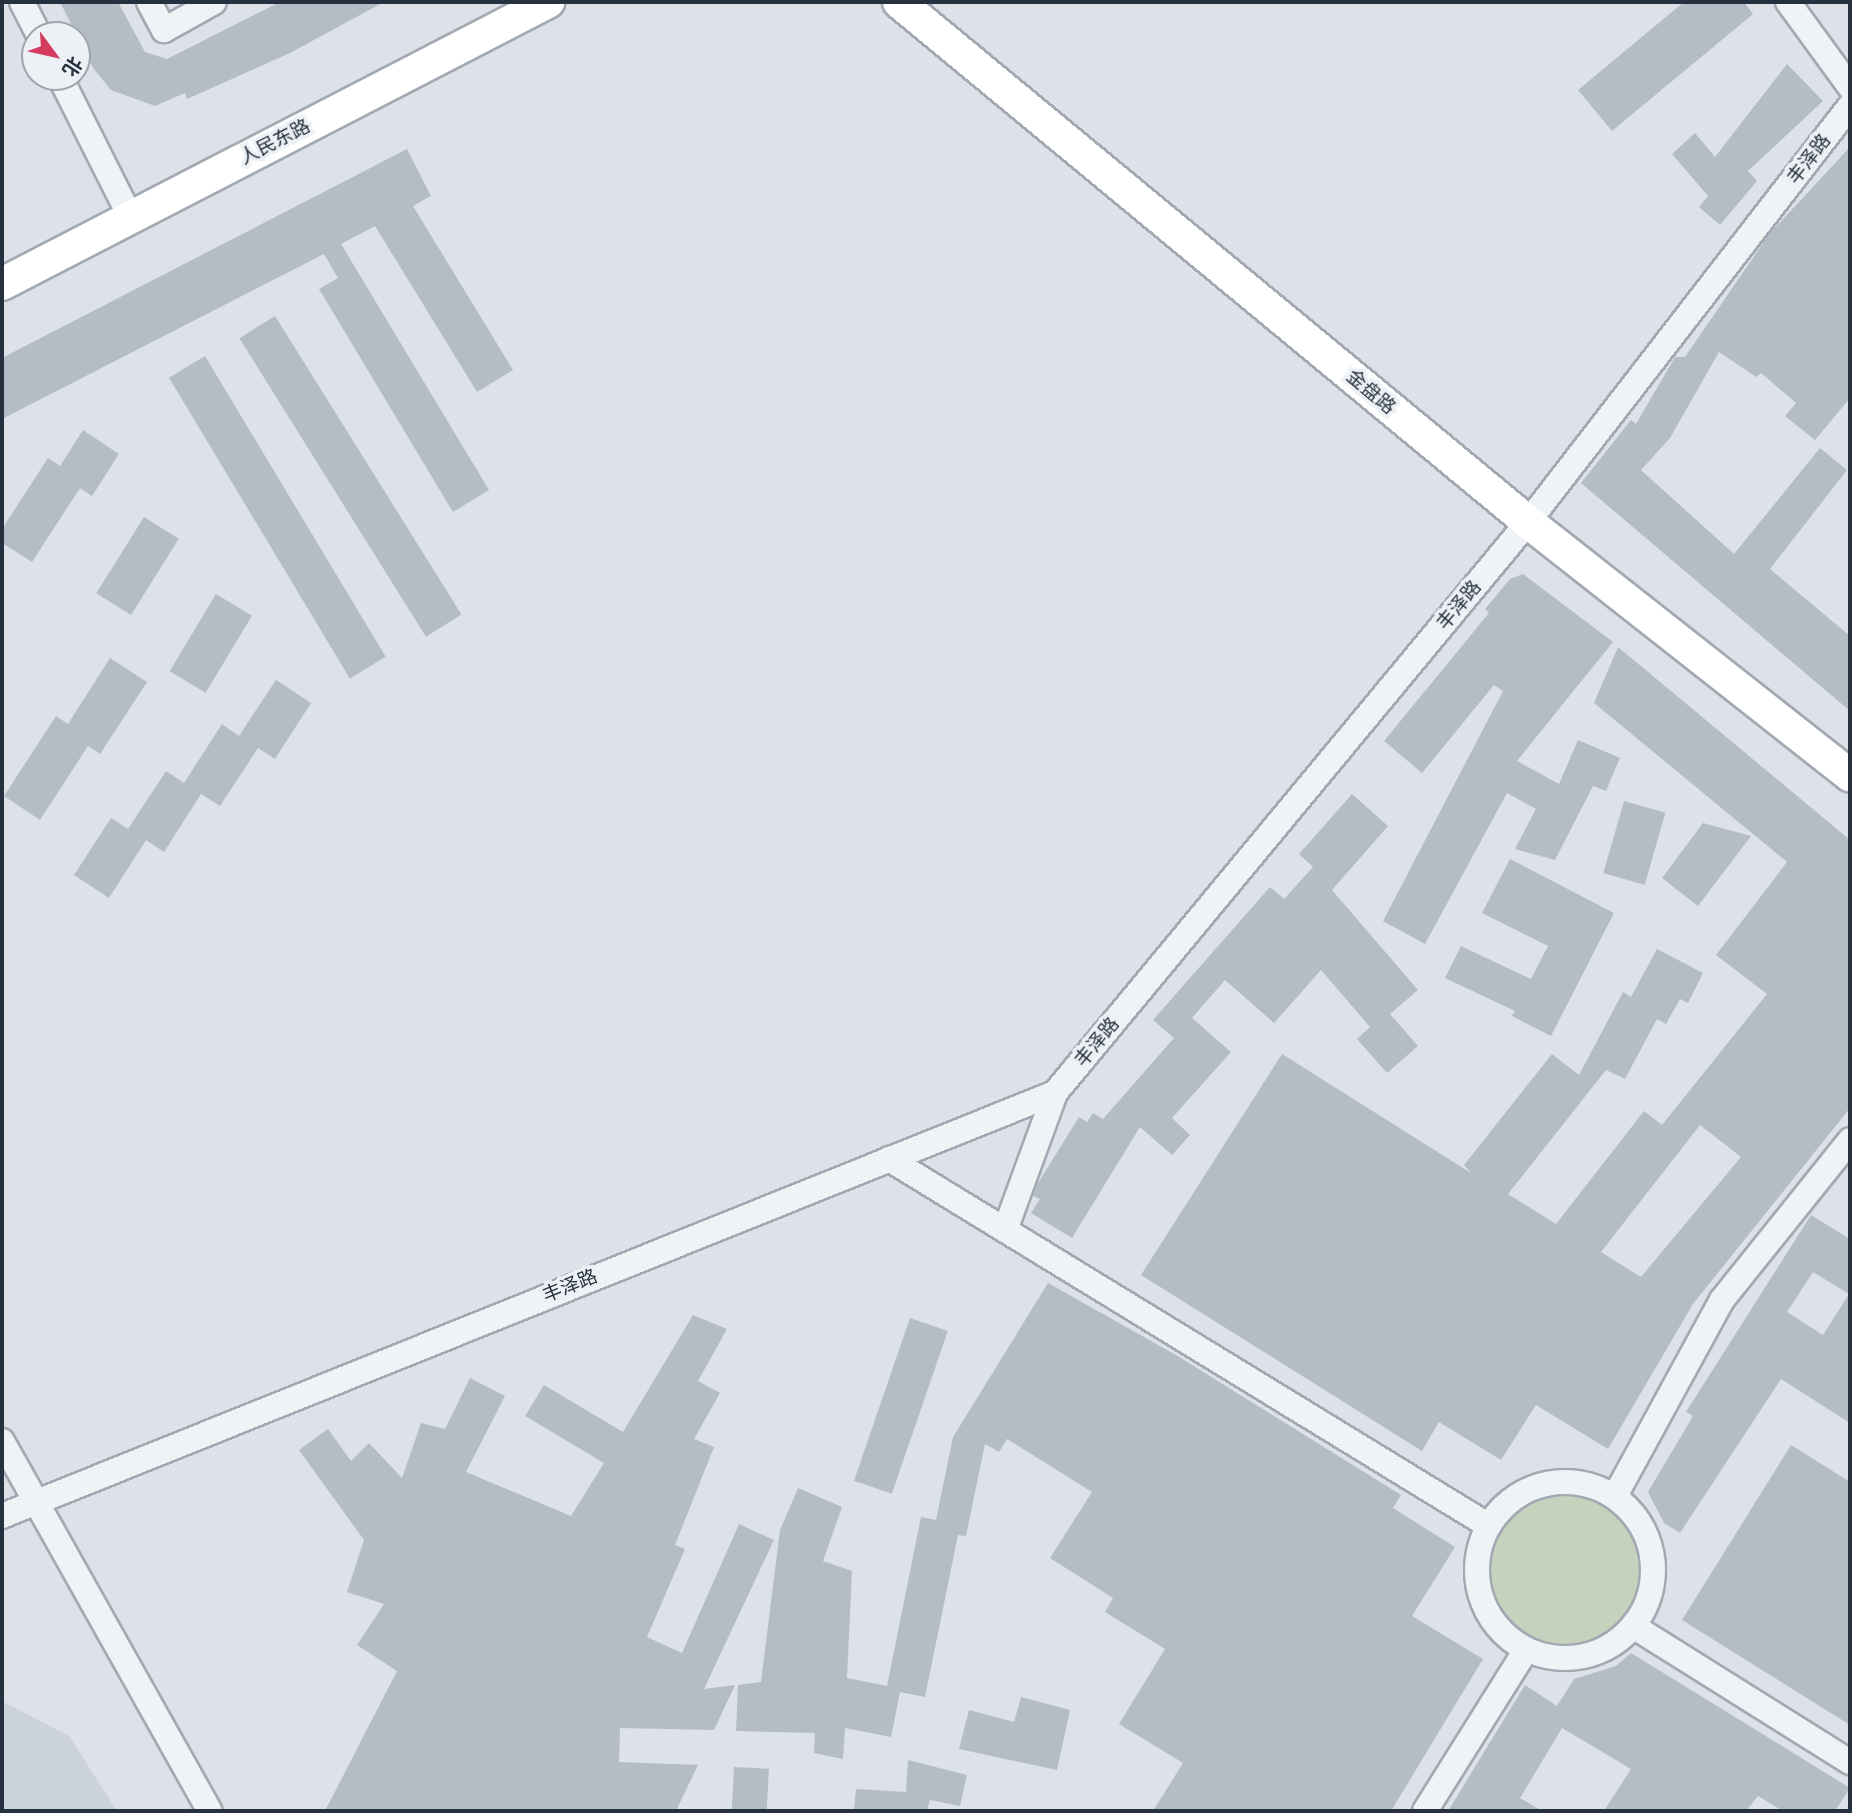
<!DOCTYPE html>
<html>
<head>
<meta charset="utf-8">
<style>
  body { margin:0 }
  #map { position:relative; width:1852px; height:1813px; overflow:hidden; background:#dde2e8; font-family:"Fira Sans","Noto Sans SC",sans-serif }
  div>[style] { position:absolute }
  .built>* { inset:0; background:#cbd2da }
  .green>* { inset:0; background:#c5d2be }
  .round { border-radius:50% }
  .building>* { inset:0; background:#b4bcc5; transform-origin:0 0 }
  .roads { filter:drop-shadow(2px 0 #a2a9b2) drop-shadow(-2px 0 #a2a9b2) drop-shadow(0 2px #a2a9b2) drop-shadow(0 -2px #a2a9b2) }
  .minor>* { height:24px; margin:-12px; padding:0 12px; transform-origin:12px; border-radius:12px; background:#f0f3f6 }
  .minor>.ring { margin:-12px; padding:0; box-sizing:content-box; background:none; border:24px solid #f0f3f6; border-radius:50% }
  .major>* { height:32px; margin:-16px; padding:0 16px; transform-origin:16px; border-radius:16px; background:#fff }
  span { translate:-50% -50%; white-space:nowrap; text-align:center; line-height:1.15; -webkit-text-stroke:7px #edf1f5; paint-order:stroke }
  .street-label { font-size:19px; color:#26313f }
  .frame { position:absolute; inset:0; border:4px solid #26313f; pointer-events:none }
  .north { position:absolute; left:21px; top:21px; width:70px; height:70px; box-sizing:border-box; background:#edf1f5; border:2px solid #9da4ac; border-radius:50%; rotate:123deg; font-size:19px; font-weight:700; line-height:28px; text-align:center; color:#26313f }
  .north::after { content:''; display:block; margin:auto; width:24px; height:32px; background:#d33c5f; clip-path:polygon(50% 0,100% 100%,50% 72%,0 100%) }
</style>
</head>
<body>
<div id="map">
  <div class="built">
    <i style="clip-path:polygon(2px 1701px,69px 1736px,117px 1811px,2px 1811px)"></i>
  </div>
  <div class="green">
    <i class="round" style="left:1477px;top:1482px;width:176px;height:176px"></i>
  </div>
  <div class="building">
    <i style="clip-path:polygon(60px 2px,118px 2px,145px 52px,167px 59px,280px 2px,384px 2px,290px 53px,187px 99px,185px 93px,155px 106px,111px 90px,93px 68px)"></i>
    <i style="clip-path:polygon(1684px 2px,1744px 2px,1753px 14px,1612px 131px,1578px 90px)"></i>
    <i style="clip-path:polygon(1787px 64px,1823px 101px,1748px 171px,1757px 181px,1720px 225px,1699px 207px,1708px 196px,1672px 154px,1695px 133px,1715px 157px)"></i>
    <i style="clip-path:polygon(1850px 147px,1850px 398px,1815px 440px,1785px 416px,1796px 403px,1761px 373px,1756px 377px,1719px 352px,1670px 438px,1641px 470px,1734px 554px,1820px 448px,1847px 470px,1770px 569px,1850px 636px,1850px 711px,1581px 483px,1631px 420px,1636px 424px,1675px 357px,1685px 357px,1770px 233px)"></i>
    <i style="clip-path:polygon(407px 149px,431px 196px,413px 206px,513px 370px,477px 392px,375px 226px,341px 244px,489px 490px,453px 512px,319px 289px,338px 278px,324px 254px,2px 419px,2px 358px)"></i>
    <i style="left:275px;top:316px;width:352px;height:42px;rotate:58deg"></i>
    <i style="left:205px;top:356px;width:351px;height:42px;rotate:59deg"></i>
    <i style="clip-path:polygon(83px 430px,119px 454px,92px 496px,80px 488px,32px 562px,2px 543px,2px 529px,48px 458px,60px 466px)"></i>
    <i style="left:144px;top:517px;width:41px;height:90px;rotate:32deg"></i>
    <i style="clip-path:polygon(1523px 574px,1613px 642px,1517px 761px,1559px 784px,1578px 740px,1620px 758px,1606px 791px,1593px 786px,1555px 860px,1515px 849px,1536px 809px,1507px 793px,1425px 944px,1383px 921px,1503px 691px,1494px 685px,1422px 773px,1384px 741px,1489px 613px,1485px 609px,1510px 579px)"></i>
    <i style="left:216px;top:594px;width:42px;height:90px;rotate:31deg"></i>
    <i style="clip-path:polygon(evenodd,1618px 647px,1850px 840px,1850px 1108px,1693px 1304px,1608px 1449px,1536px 1405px,1501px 1460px,1439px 1422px,1422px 1451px,1141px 1275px,1282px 1054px,1471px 1173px,1464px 1165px,1552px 1054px,1579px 1075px,1623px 992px,1631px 997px,1657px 949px,1703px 973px,1688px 1003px,1680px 999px,1666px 1024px,1657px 1019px,1625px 1079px,1606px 1070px,1508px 1194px,1556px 1224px,1644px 1111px,1662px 1125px,1767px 994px,1716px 955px,1787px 862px,1594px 703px,1618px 647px,1700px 1125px,1741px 1157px,1641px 1277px,1601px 1252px,1700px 1125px)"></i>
    <i style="clip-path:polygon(110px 658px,147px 682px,100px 754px,88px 746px,40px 820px,4px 796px,56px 716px,68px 724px)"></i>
    <i style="clip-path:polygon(276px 680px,311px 703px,275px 759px,258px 748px,220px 806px,201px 794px,164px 852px,146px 840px,109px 898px,74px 875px,111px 818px,128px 829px,166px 771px,184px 783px,222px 724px,239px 736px)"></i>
    <i style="clip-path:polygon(1352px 794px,1388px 826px,1332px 890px,1418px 990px,1390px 1014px,1418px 1046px,1387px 1073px,1357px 1039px,1370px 1027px,1321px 970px,1274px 1023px,1225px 980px,1192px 1018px,1231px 1052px,1172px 1118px,1190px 1135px,1172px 1155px,1140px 1127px,1072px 1238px,1031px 1213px,1040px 1199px,1033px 1196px,1038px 1183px,1079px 1117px,1087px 1122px,1093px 1113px,1103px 1119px,1174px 1038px,1153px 1020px,1270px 887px,1284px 899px,1313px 867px,1299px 854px)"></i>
    <i style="left:1624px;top:801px;width:43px;height:75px;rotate:16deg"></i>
    <i style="clip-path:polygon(1703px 823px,1751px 836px,1698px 906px,1662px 878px)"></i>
    <i style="clip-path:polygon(1510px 859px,1614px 913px,1551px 1036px,1512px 1016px,1515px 1011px,1445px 978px,1461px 946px,1531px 979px,1548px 946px,1482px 913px)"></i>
    <i style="clip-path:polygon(evenodd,1811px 1215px,1850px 1239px,1850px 1423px,1781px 1379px,1680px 1533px,1664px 1523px,1648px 1492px,1693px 1416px,1686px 1412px,1811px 1215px,1813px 1272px,1849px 1294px,1823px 1335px,1787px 1312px,1813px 1272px)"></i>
    <i style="clip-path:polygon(1048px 1283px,1176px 1355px,1401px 1495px,1393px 1508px,1455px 1547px,1412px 1616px,1483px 1659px,1391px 1811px,1153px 1811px,1183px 1763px,1119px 1724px,1165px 1649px,1105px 1612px,1113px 1598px,1050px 1558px,1092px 1492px,1007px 1439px,999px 1452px,985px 1444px,966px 1536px,958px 1535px,925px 1697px,900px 1692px,891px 1737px,845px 1728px,843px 1759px,814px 1753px,815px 1733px,736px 1731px,738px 1685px,761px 1682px,780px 1530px,798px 1488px,842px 1507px,823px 1561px,852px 1571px,847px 1678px,887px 1686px,921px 1517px,936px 1520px,953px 1437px)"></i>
    <i style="clip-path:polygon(693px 1315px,727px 1329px,698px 1381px,720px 1393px,694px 1439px,714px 1447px,675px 1545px,685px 1549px,647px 1637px,682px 1653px,739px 1524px,774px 1540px,704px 1689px,735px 1685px,714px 1730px,620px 1728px,619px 1762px,698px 1765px,676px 1811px,325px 1811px,397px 1671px,357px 1645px,384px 1604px,347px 1592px,364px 1540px,299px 1450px,328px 1429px,351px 1461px,369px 1443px,402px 1478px,421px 1423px,445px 1429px,470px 1378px,505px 1396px,466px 1472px,571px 1516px,604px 1463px,525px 1416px,544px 1385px,623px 1432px)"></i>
    <i style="left:910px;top:1318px;width:40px;height:172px;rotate:19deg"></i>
    <i style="clip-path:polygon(1791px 1445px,1850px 1482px,1850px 1725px,1682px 1620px)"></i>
    <i style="clip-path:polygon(1631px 1653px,1850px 1788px,1835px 1811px,1783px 1811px,1758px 1796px,1746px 1811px,1604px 1811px,1631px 1769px,1562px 1728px,1520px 1798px,1542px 1811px,1448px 1811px,1525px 1685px,1557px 1706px,1574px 1679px,1616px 1666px)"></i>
    <i style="clip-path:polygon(1021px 1697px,1070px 1710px,1057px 1770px,959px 1749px,969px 1710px,1014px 1722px)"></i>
    <i style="clip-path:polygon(908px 1760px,967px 1775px,960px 1806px,930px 1800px,927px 1811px,854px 1811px,856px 1789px,906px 1792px)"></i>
    <i style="left:734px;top:1767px;width:35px;height:44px;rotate:3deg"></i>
  </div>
  <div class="roads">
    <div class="minor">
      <i style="left:22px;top:2px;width:37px;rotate:63deg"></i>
      <i style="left:149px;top:2px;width:32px;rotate:62deg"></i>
      <i style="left:164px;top:30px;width:57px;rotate:-29.2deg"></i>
      <i style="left:1788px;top:2px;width:105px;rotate:53.9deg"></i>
      <i style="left:60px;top:77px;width:156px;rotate:63.3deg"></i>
      <i style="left:889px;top:1159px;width:703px;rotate:31.45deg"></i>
      <i style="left:1005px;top:1230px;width:146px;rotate:-69.9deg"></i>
      <i style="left:2px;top:1441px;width:424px;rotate:60.7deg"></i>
      <i class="ring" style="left:1477px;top:1482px;width:152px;height:152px"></i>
      <i style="left:1615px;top:1496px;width:223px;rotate:-61.4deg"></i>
      <i style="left:1722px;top:1300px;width:205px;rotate:-51.3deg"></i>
      <i style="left:2px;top:1516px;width:1135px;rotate:-21.89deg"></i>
      <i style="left:1055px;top:1093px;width:741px;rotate:-50.36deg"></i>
      <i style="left:1528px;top:522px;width:526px;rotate:-52.26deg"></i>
      <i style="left:1633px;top:1626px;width:256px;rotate:32.1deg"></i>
      <i style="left:1425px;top:1811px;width:190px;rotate:-57.9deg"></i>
    </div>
    <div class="major">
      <i style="left:899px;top:2px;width:816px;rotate:39.58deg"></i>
      <i style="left:1528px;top:522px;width:410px;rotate:38.2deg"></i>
      <i style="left:2px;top:284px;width:615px;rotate:-27.32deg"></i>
    </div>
  </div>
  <div class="street-label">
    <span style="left:275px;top:142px;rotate:-27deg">人民东路</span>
    <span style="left:1809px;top:159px;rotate:-52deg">丰泽路</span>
    <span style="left:1371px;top:392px;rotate:40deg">金盘路</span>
    <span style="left:1459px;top:605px;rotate:-50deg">丰泽路</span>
    <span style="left:1097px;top:1042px;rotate:-50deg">丰泽路</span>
    <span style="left:570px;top:1286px;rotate:-22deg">丰泽路</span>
  </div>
  <div class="frame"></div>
  <div class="north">北</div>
</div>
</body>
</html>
